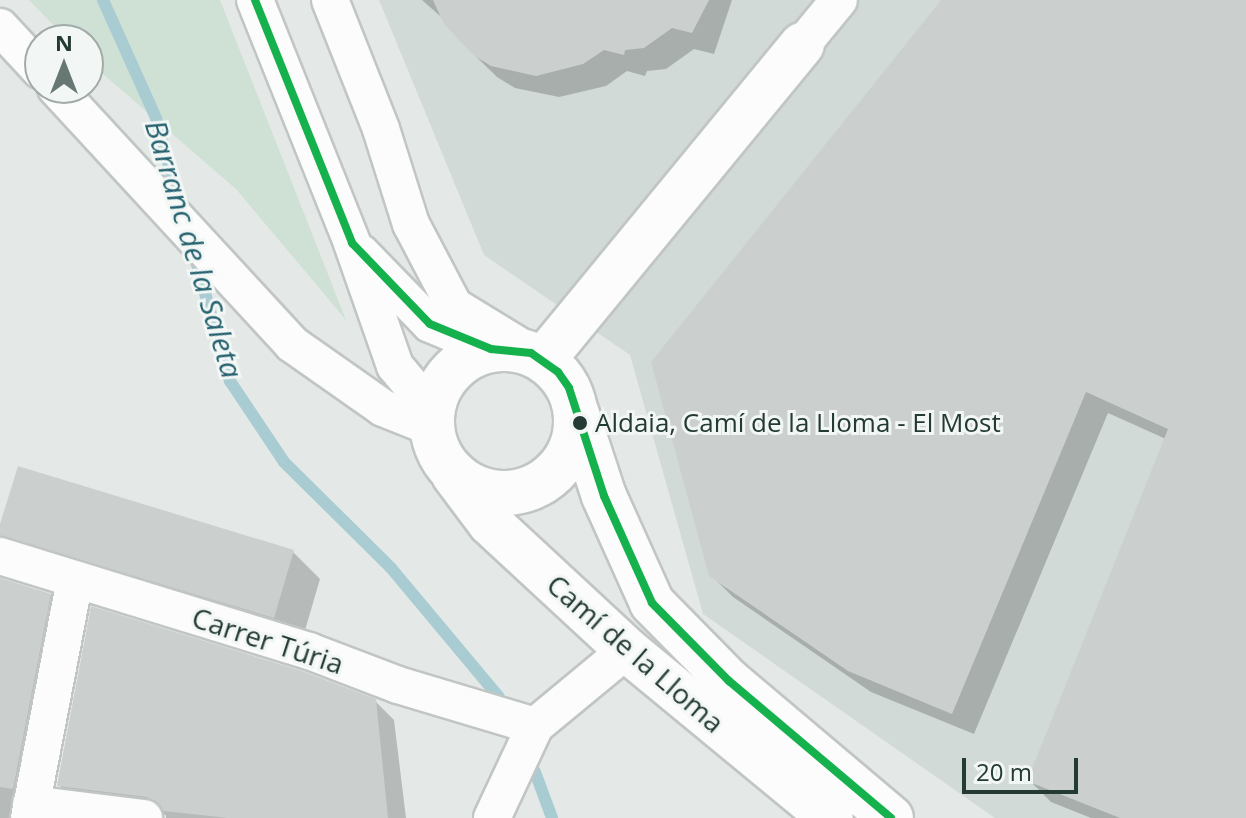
<!DOCTYPE html>
<html>
<head>
<meta charset="utf-8">
<style>
  body { margin:0 }
  #map { position:relative; width:1246px; height:818px; overflow:hidden; background:#e4e9e7; font-family:"Open Sans",sans-serif }
  div>[style] { position:absolute }
  .built>* { inset:0; background:#d2dad7 }
  .green>* { inset:0; background:#cfe0d4 }
  .shadow>* { inset:0; background:#0003 }
  .stream>* { height:12px; margin:-6px; padding:0 6px; transform-origin:6px; border-radius:6px; background:#a9ccd3 }
  .building>* { inset:0; background:#cbd0ce }
  .roads { filter:drop-shadow(2px 0 #c1c6c4) drop-shadow(-2px 0 #c1c6c4) drop-shadow(0 2px #c1c6c4) drop-shadow(0 -2px #c1c6c4) }
  .minor>* { height:36px; margin:-18px; padding:0 18px; transform-origin:18px; border-radius:18px; background:#fbfcfb }
  .tertiary>* { height:44px; margin:-22px; padding:0 22px; transform-origin:22px; border-radius:22px; background:#fbfcfb }
  .tertiary>.ring { margin:-22px; padding:0; box-sizing:content-box; background:none; border:44px solid #fbfcfb; border-radius:50% }
  .bus-1>* { height:8px; margin:-4px; padding:0 4px; transform-origin:4px; border-radius:4px; background:#14b14d }
  .dots>* { width:22px; height:22px; translate:-50% -50%; box-sizing:border-box; border:4px solid #f2f7f5; border-radius:50% }
  span { translate:-50% -50%; white-space:nowrap; text-align:center; line-height:1.15; -webkit-text-stroke:6px #f2f7f5; paint-order:stroke }
  .bus-label { font-size:26px; color:#243a34 }
  .left { translate:0 -50%; text-align:left }
  .street-label { font-size:28px; color:#243a34 }
  .water-label { font-size:30px; color:#25616f; font-style:italic }
  .north { position:absolute; left:24px; top:24px; width:80px; height:80px; box-sizing:border-box; background:#f2f7f5; border:2px solid #a0aba8; border-radius:50%; rotate:0deg; font-size:22px; font-weight:700; line-height:32px; text-align:center; color:#243a34 }
  .north::after { content:''; display:block; margin:auto; width:28px; height:36px; background:#677773; clip-path:polygon(50% 0,100% 100%,50% 72%,0 100%) }
  .scale { position:absolute; left:962px; top:758px; width:116px; height:36px; box-sizing:border-box; border:4px solid #243a34; border-top:0; padding-left:10px; font-size:24px; line-height:28px; white-space:nowrap; color:#243a34; -webkit-text-stroke:6px #f2f7f5; paint-order:stroke }
</style>
</head>
<body>
<div id="map">
  <div class="built">
    <i style="clip-path:polygon(379px 0,1246px 0,1246px 818px,995px 818px,703px 614px,630px 355px,484px 255px)"></i>
  </div>
  <div class="green">
    <i style="clip-path:polygon(29px 0,220px 0,346px 320px,236px 189px,95px 67px,88px 60px,88px 40px,68px 40px)"></i>
  </div>
  <div class="shadow">
    <i style="clip-path:polygon(422px 0,732px 0,714px 54px,694px 49px,666px 69px,647px 71px,645px 76px,627px 71px,606px 86px,559px 97px,515px 88px,497px 77px,459px 40px,449px 24px)"></i>
    <i style="clip-path:polygon(943px 0,1246px 0,1246px 818px,1091px 818px,1051px 802px,1029px 780px,1166px 439px,1108px 413px,974px 734px,871px 692px,733px 597px,711px 575px)"></i>
    <i style="clip-path:polygon(0 531px,293px 552px,320px 579px,301px 644px,25px 562px,0 536px)"></i>
    <i style="clip-path:polygon(0 579px,50px 595px,69px 614px,29px 818px,0 818px)"></i>
    <i style="clip-path:polygon(375px 701px,394px 720px,406px 818px,166px 818px,166px 815px,77px 804px,59px 785px)"></i>
  </div>
  <div class="stream">
    <i style="left:103px;top:0;width:129px;rotate:65.8deg"></i>
    <i style="left:156px;top:118px;width:91px;rotate:74.7deg"></i>
    <i style="left:194px;top:254px;width:132px;rotate:74.2deg"></i>
    <i style="left:230px;top:381px;width:97px;rotate:56.3deg"></i>
    <i style="left:284px;top:462px;width:151px;rotate:44.7deg"></i>
    <i style="left:391px;top:568px;width:168px;rotate:50.1deg"></i>
    <i style="left:535px;top:772px;width:49px;rotate:69.7deg"></i>
  </div>
  <div class="building">
    <i style="clip-path:polygon(433px 0,709px 0,692px 33px,672px 28px,644px 48px,625px 50px,624px 55px,604px 50px,583px 64px,536px 76px,491px 66px,473px 55px,444px 24px)"></i>
    <i style="clip-path:polygon(941px 0,1246px 0,1246px 818px,1120px 818px,1027px 781px,1168px 429px,1086px 392px,952px 714px,848px 671px,709px 576px,651px 362px)"></i>
    <i style="clip-path:polygon(18px 466px,294px 550px,274px 618px,0 536px,0 524px)"></i>
    <i style="clip-path:polygon(0 578px,51px 594px,13px 789px,0 787px)"></i>
    <i style="clip-path:polygon(91px 606px,302px 671px,376px 699px,388px 818px,228px 818px,164px 811px,157px 802px,147px 797px,57px 786px)"></i>
  </div>
  <div class="roads">
    <div class="minor">
      <i style="left:255px;top:0;width:262px;rotate:68.2deg"></i>
      <i style="left:352px;top:243px;width:130px;rotate:70.7deg"></i>
      <i style="left:395px;top:366px;width:57px;rotate:49.9deg"></i>
      <i style="left:330px;top:0;width:139px;rotate:68.4deg"></i>
      <i style="left:381px;top:129px;width:100px;rotate:72.5deg"></i>
      <i style="left:411px;top:224px;width:93px;rotate:62.3deg"></i>
      <i style="left:454px;top:306px;width:90px;rotate:31.4deg"></i>
      <i style="left:0;top:27px;width:59px;rotate:47.1deg"></i>
      <i style="left:802px;top:45px;width:58px;rotate:-50.6deg"></i>
      <i style="left:56px;top:88px;width:348px;rotate:47.3deg"></i>
      <i style="left:292px;top:344px;width:111px;rotate:35.1deg"></i>
      <i style="left:383px;top:408px;width:52px;rotate:21.6deg"></i>
      <i style="left:361px;top:253px;width:99px;rotate:45.8deg"></i>
      <i style="left:430px;top:324px;width:62px;rotate:22.8deg"></i>
      <i style="left:0;top:556px;width:323px;rotate:17.1deg"></i>
      <i style="left:309px;top:651px;width:95px;rotate:20.9deg"></i>
      <i style="left:398px;top:685px;width:143px;rotate:16.7deg"></i>
      <i style="left:31px;top:804px;width:114px;rotate:7.1deg"></i>
      <i style="left:29px;top:818px;width:242px;rotate:-79.1deg"></i>
      <i style="left:492px;top:818px;width:102px;rotate:-64.9deg"></i>
      <i style="left:535px;top:726px;width:119px;rotate:-39.6deg"></i>
    </div>
    <div class="tertiary">
      <i class="ring" style="left:432px;top:349px;width:100px;height:100px"></i>
      <i style="left:543px;top:360px;width:408px;rotate:-50.6deg"></i>
      <i style="left:576px;top:411px;width:89px;rotate:71.8deg"></i>
      <i style="left:604px;top:496px;width:117px;rotate:65.8deg"></i>
      <i style="left:652px;top:603px;width:110px;rotate:45.4deg"></i>
      <i style="left:729px;top:681px;width:212px;rotate:40.2deg"></i>
      <i style="left:454px;top:475px;width:60px;rotate:53.1deg"></i>
      <i style="left:490px;top:523px;width:187px;rotate:42.8deg"></i>
      <i style="left:627px;top:650px;width:264px;rotate:39.5deg"></i>
    </div>
  </div>
  <div class="bus-1">
    <i style="left:255px;top:0;width:262px;rotate:68.2deg"></i>
    <i style="left:352px;top:243px;width:112px;rotate:46.1deg"></i>
    <i style="left:430px;top:324px;width:66px;rotate:22.3deg"></i>
    <i style="left:491px;top:349px;width:40px;rotate:5.7deg"></i>
    <i style="left:531px;top:353px;width:33px;rotate:35deg"></i>
    <i style="left:558px;top:372px;width:19px;rotate:55deg"></i>
    <i style="left:569px;top:388px;width:114px;rotate:72deg"></i>
    <i style="left:604px;top:496px;width:117px;rotate:65.8deg"></i>
    <i style="left:652px;top:603px;width:110px;rotate:45.4deg"></i>
    <i style="left:729px;top:681px;width:212px;rotate:40.2deg"></i>
  </div>
  <div class="dots">
    <i style="left:580px;top:423px;background:#243a34"></i>
  </div>
  <div class="bus-label">
    <span class="left" style="left:595px;top:423px">Aldaia, Camí de la Lloma - El Most</span>
  </div>
  <div class="street-label">
    <span style="left:268px;top:640px;rotate:18deg">Carrer Túria</span>
    <span style="left:636px;top:653px;rotate:41deg">Camí de la Lloma</span>
  </div>
  <div class="water-label">
    <span style="left:194px;top:249px;rotate:73deg">Barranc de la Saleta</span>
  </div>
  <div class="north">N</div>
  <div class="scale">20 m</div>
</div>
</body>
</html>
